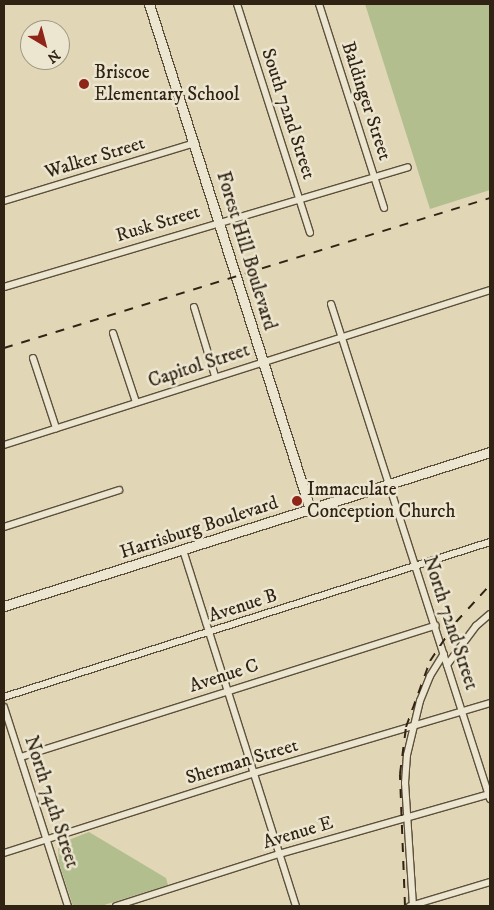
<!DOCTYPE html>
<html>
<head>
<meta charset="utf-8">
<style>
  body { margin:0 }
  #map { position:relative; width:494px; height:910px; overflow:hidden; background:#e1d7b6; font-family:"IM FELL DW Pica",serif }
  div>[style] { position:absolute }
  .green>* { inset:0; background:#b2be8e }
  .roads { filter:drop-shadow(1px 0 #5d503c) drop-shadow(-1px 0 #5d503c) drop-shadow(0 1px #5d503c) drop-shadow(0 -1px #5d503c) }
  .street>* { height:6px; margin:-3px; padding:0 3px; transform-origin:3px; border-radius:3px; background:#ece5d0 }
  .secondary>* { height:9px; margin:-4.5px; padding:0 4.5px; transform-origin:4.5px; border-radius:4.5px; background:#ece5d0 }
  .rail>* { height:2px; margin-top:-1px; transform-origin:0; background:repeating-linear-gradient(90deg,#312314 0 9px,transparent 0 18px) }
  .dots>* { width:14px; height:14px; translate:-50% -50%; box-sizing:border-box; border:2px solid #ece5d0; border-radius:50% }
  span { translate:-50% -50%; white-space:nowrap; text-align:center; line-height:1.15; -webkit-text-stroke:5px #ece5d0; paint-order:stroke }
  .poi-label { font-size:19px; color:#312314 }
  .left { translate:0 -50%; text-align:left }
  .street-label { font-size:19px; color:#312314 }
  .frame { position:absolute; inset:0; border:5px solid #312314; pointer-events:none }
  .north { position:absolute; left:20px; top:20px; width:50px; height:50px; box-sizing:border-box; background:#ece5d0; border:1px solid #a19785; border-radius:50%; rotate:143deg; font-size:14px; font-weight:700; line-height:20px; text-align:center; color:#312314 }
  .north::after { content:''; display:block; margin:auto; width:18px; height:22px; background:#8f2418; clip-path:polygon(50% 0,100% 100%,50% 72%,0 100%) }
</style>
</head>
<body>
<div id="map">
  <div class="green">
    <i style="clip-path:polygon(365px 4px,490px 4px,490px 190px,430px 209px)"></i>
    <i style="clip-path:polygon(89px 832px,166px 878px,168px 885px,101px 906px,73px 906px,59px 863px,58px 847px,61px 843px)"></i>
  </div>
  <div class="roads">
    <div class="street">
      <i style="left:237px;top:4px;width:240px;rotate:72.3deg"></i>
      <i style="left:319px;top:4px;width:214px;rotate:72.3deg"></i>
      <i style="left:4px;top:201px;width:200px;rotate:-16.9deg"></i>
      <i style="left:4px;top:287px;width:421px;rotate:-16.5deg"></i>
      <i style="left:331px;top:304px;width:520px;rotate:72.19deg"></i>
      <i style="left:194px;top:307px;width:72px;rotate:73.1deg"></i>
      <i style="left:113px;top:333px;width:73px;rotate:71.6deg"></i>
      <i style="left:33px;top:358px;width:74px;rotate:71.8deg"></i>
      <i style="left:4px;top:445px;width:510px;rotate:-17.69deg"></i>
      <i style="left:4px;top:527px;width:121px;rotate:-17.8deg"></i>
      <i style="left:183px;top:550px;width:374px;rotate:72.4deg"></i>
      <i style="left:447px;top:665px;width:49px;rotate:-53.4deg"></i>
      <i style="left:476px;top:626px;width:18px;rotate:-41deg"></i>
      <i style="left:4px;top:697px;width:510px;rotate:-17.69deg"></i>
      <i style="left:4px;top:707px;width:209px;rotate:72.2deg"></i>
      <i style="left:21px;top:757px;width:435px;rotate:-17.6deg"></i>
      <i style="left:4px;top:853px;width:262px;rotate:-17.7deg"></i>
      <i style="left:254px;top:773px;width:246px;rotate:-16.5deg"></i>
      <i style="left:116px;top:906px;width:171px;rotate:-17.7deg"></i>
      <i style="left:279px;top:854px;width:219px;rotate:-15.9deg"></i>
      <i style="left:410px;top:906px;width:84px;rotate:-16.7deg"></i>
      <i style="left:413px;top:906px;width:123px;rotate:-93.7deg"></i>
      <i style="left:405px;top:783px;width:28px;rotate:-86deg"></i>
      <i style="left:407px;top:755px;width:56px;rotate:-76.5deg"></i>
      <i style="left:420px;top:701px;width:27px;rotate:-68deg"></i>
      <i style="left:430px;top:676px;width:26px;rotate:-58deg"></i>
    </div>
    <div class="secondary">
      <i style="left:149px;top:4px;width:530px;rotate:72.32deg"></i>
      <i style="left:4px;top:606px;width:510px;rotate:-17.58deg"></i>
    </div>
  </div>
  <div class="rail">
    <i style="left:4px;top:348px;width:509px;rotate:-17.15deg"></i>
    <i style="left:405px;top:906px;width:132px;rotate:-92.2deg"></i>
    <i style="left:400px;top:774px;width:47px;rotate:-82.7deg"></i>
    <i style="left:406px;top:727px;width:70px;rotate:-70deg"></i>
    <i style="left:430px;top:661px;width:47px;rotate:-56.3deg"></i>
    <i style="left:456px;top:622px;width:50px;rotate:-47.4deg"></i>
  </div>
  <div class="dots">
    <i style="left:84px;top:84px;background:#8f2418"></i>
    <i style="left:297px;top:501px;background:#8f2418"></i>
  </div>
  <div class="poi-label">
    <span class="left" style="left:94px;top:84px">Briscoe<br>Elementary School</span>
    <span class="left" style="left:307px;top:501px">Immaculate<br>Conception Church</span>
  </div>
  <div class="street-label">
    <span style="left:366px;top:101px;rotate:72deg">Baldinger Street</span>
    <span style="left:288px;top:114px;rotate:72deg">South 72nd Street</span>
    <span style="left:95px;top:158px;rotate:-17deg">Walker Street</span>
    <span style="left:158px;top:224px;rotate:-17deg">Rusk Street</span>
    <span style="left:246px;top:251px;rotate:73deg">Forest Hill Boulevard</span>
    <span style="left:199px;top:366px;rotate:-18deg">Capitol Street</span>
    <span style="left:199px;top:528px;rotate:-18deg">Harrisburg Boulevard</span>
    <span style="left:243px;top:606px;rotate:-18deg">Avenue B</span>
    <span style="left:450px;top:623px;rotate:72deg">North 72nd Street</span>
    <span style="left:224px;top:676px;rotate:-18deg">Avenue C</span>
    <span style="left:242px;top:762px;rotate:-17deg">Sherman Street</span>
    <span style="left:51px;top:802px;rotate:72deg">North 74th Street</span>
    <span style="left:298px;top:833px;rotate:-17deg">Avenue E</span>
  </div>
  <div class="frame"></div>
  <div class="north">N</div>
</div>
</body>
</html>
